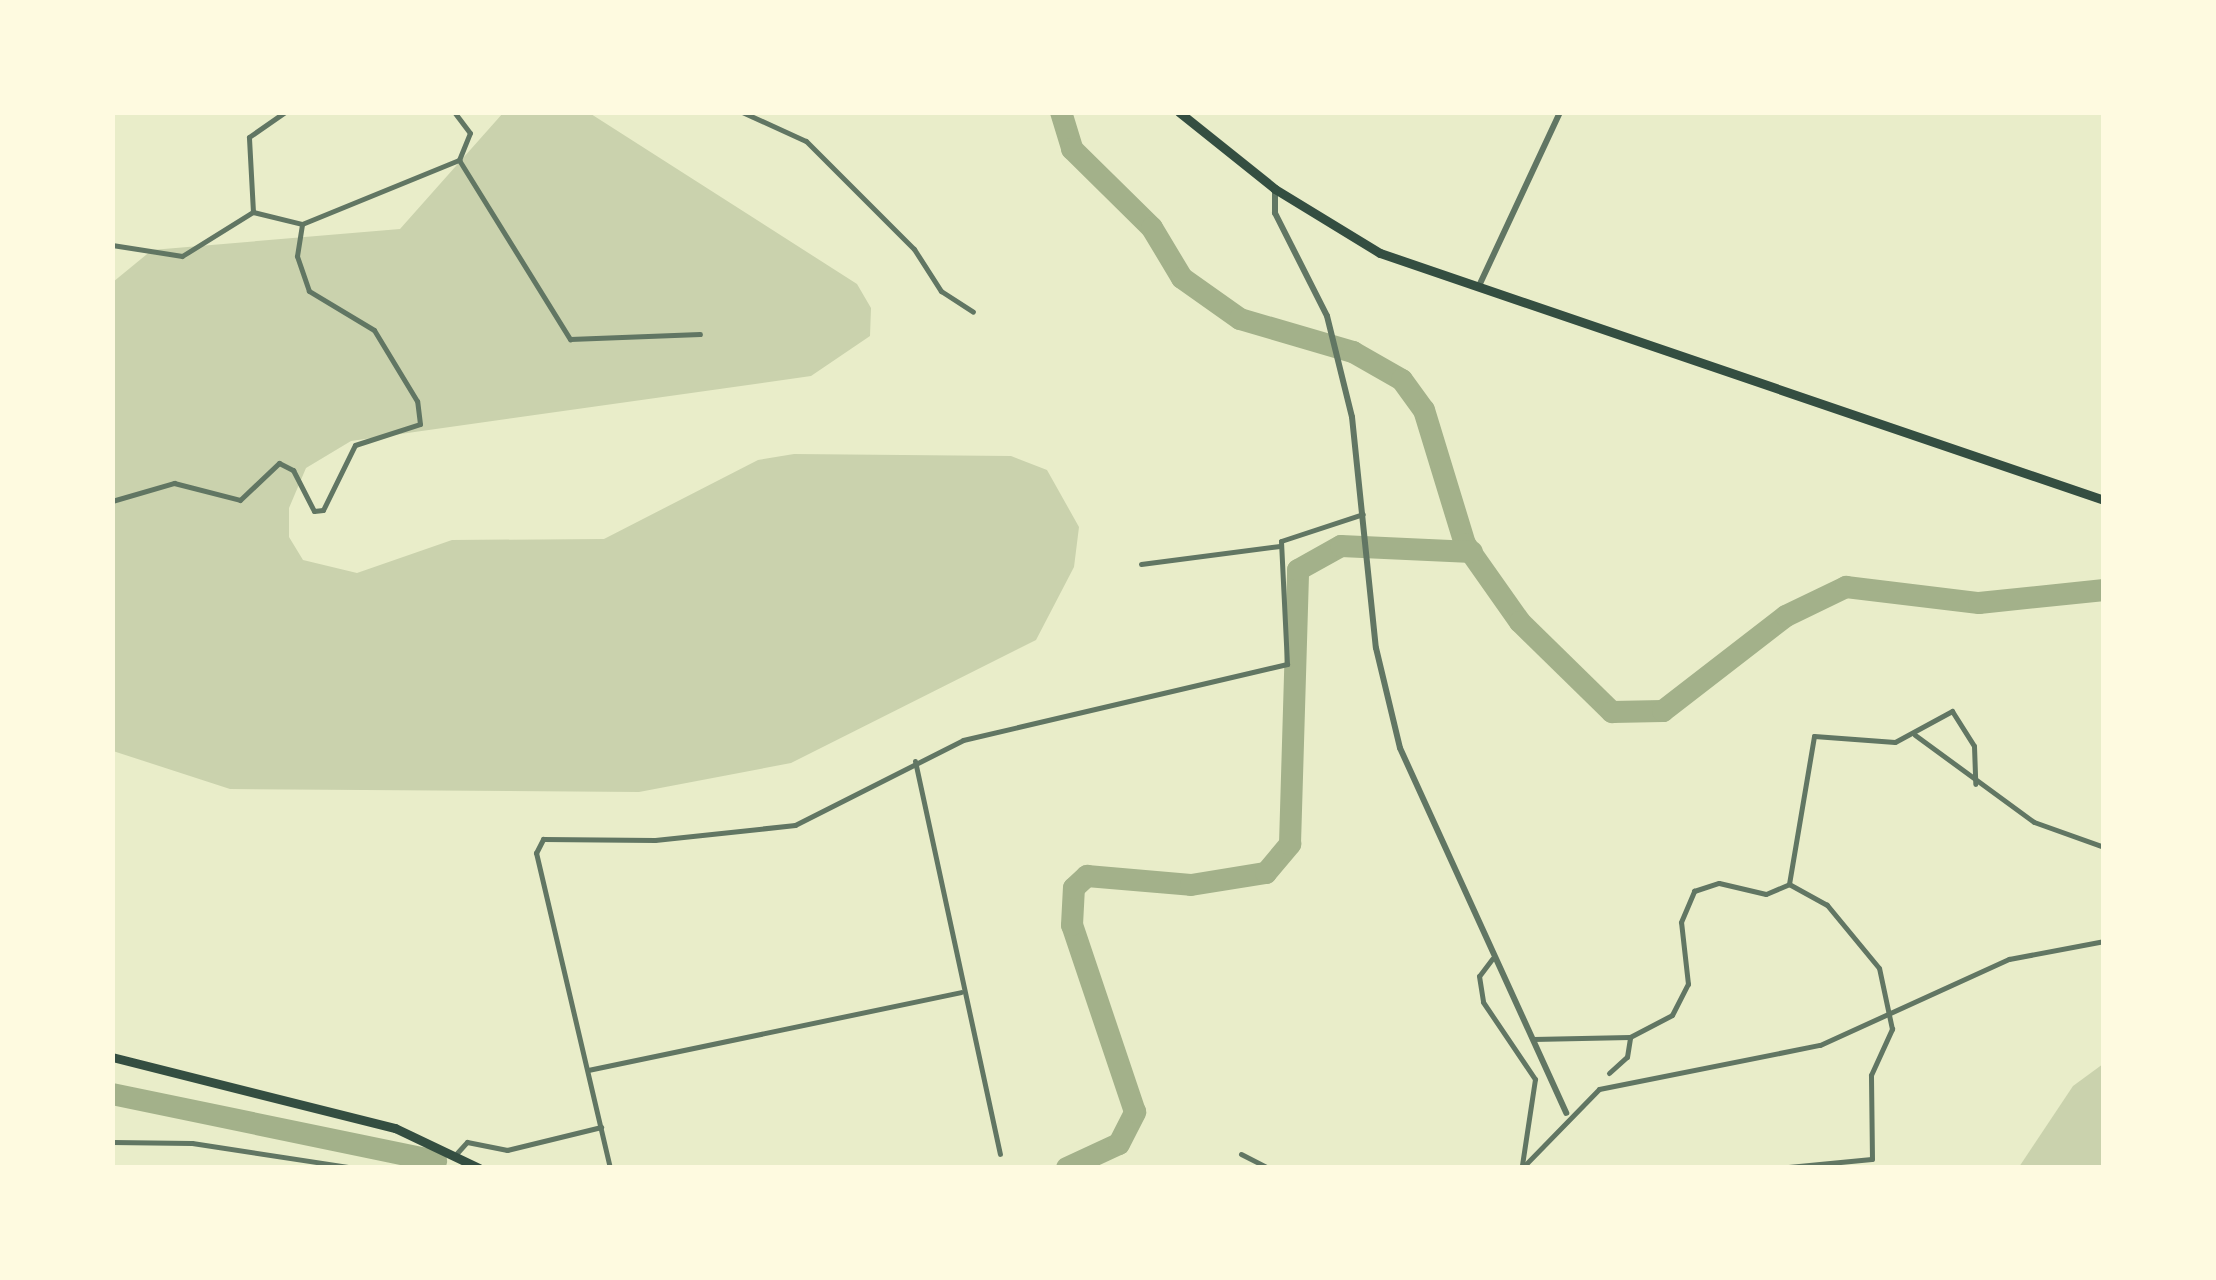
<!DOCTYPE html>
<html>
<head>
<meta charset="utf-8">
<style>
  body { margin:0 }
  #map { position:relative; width:2216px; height:1280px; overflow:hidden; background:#e9edc9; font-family:"Libre Baskerville",serif }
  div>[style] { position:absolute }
  .green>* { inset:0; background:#cad2ad }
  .river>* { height:22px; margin:-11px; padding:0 11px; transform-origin:11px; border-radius:11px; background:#a3b18a }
  .minor>* { height:5px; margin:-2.5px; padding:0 2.5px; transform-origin:2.5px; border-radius:2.5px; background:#617663 }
  .tertiary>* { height:6px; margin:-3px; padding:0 3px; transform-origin:3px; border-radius:3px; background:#617663 }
  .primary>* { height:9px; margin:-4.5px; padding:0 4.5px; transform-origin:4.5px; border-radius:4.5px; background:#344e41 }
  .trunk>* { height:9px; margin:-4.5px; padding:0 4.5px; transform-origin:4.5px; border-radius:4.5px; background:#344e41 }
  span { translate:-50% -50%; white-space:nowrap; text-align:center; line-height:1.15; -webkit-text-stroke:8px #fefae0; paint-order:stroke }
  .frame { position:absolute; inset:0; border:115px solid #fefae0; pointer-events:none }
</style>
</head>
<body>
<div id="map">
  <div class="green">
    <i style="clip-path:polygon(503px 113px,591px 114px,857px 284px,871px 308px,870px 336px,811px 376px,351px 441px,306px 468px,289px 508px,289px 537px,303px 560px,357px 573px,452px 540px,604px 539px,758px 460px,794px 454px,1011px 456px,1047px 470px,1079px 527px,1074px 567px,1036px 640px,791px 763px,639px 792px,230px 789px,113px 751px,113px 282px,152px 250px,400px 229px)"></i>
    <i style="clip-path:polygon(2103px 1064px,2103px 1167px,2019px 1167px,2073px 1086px)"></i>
  </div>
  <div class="river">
    <i style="left:1061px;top:112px;width:39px;rotate:73deg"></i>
    <i style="left:1072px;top:149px;width:112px;rotate:44.6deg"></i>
    <i style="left:1152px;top:228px;width:58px;rotate:59deg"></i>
    <i style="left:1182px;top:278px;width:71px;rotate:35.3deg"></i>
    <i style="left:1240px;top:319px;width:118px;rotate:16.3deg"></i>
    <i style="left:1353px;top:352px;width:56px;rotate:29.7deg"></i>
    <i style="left:1402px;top:380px;width:37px;rotate:54deg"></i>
    <i style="left:1424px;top:410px;width:140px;rotate:73deg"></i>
    <i style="left:1465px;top:544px;width:95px;rotate:54.8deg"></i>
    <i style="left:1520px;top:622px;width:129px;rotate:44.4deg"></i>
    <i style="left:1612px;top:712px;width:51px;rotate:-1.1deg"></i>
    <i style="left:1663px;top:711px;width:155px;rotate:-37.7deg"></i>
    <i style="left:1786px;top:616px;width:67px;rotate:-25.8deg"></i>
    <i style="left:1846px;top:587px;width:134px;rotate:6.9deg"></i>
    <i style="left:1979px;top:603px;width:126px;rotate:-5.9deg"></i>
    <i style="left:112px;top:1094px;width:331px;rotate:11.7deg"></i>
    <i style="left:1067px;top:1168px;width:57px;rotate:-24.8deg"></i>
    <i style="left:1119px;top:1144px;width:36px;rotate:-63deg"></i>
    <i style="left:1135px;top:1112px;width:197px;rotate:-108.6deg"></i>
    <i style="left:1072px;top:925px;width:37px;rotate:-87deg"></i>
    <i style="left:1074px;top:888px;width:18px;rotate:-43deg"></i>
    <i style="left:1087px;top:876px;width:104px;rotate:4.9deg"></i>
    <i style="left:1191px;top:885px;width:76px;rotate:-9.1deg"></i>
    <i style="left:1266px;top:873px;width:38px;rotate:-50deg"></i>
    <i style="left:1290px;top:844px;width:274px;rotate:-88.3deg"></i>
    <i style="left:1298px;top:570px;width:49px;rotate:-29.2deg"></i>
    <i style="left:1341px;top:546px;width:131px;rotate:2.6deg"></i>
  </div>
  <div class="minor">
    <i style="left:742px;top:112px;width:70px;rotate:24.4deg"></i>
    <i style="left:806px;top:141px;width:153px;rotate:45deg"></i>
    <i style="left:914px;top:249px;width:50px;rotate:57.3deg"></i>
    <i style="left:941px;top:291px;width:38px;rotate:33deg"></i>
    <i style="left:459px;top:160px;width:211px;rotate:58.2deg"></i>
    <i style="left:570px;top:339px;width:130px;rotate:-2.2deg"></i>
    <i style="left:253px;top:212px;width:75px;rotate:-93.1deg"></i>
    <i style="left:249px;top:137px;width:44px;rotate:-34.8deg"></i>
    <i style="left:112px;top:245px;width:71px;rotate:8.9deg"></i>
    <i style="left:182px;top:256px;width:84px;rotate:-31.8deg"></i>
    <i style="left:253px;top:212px;width:50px;rotate:13.8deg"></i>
    <i style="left:302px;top:224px;width:170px;rotate:-22.2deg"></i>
    <i style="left:459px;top:160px;width:29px;rotate:-68deg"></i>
    <i style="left:470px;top:133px;width:26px;rotate:-127deg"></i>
    <i style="left:112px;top:501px;width:65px;rotate:-16.2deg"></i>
    <i style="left:174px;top:483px;width:68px;rotate:14.4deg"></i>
    <i style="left:240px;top:500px;width:54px;rotate:-43.5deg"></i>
    <i style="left:279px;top:463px;width:16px;rotate:27deg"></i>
    <i style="left:293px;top:470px;width:46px;rotate:62.9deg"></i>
    <i style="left:314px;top:511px;width:9px;rotate:-6deg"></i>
    <i style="left:323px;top:510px;width:72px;rotate:-63.8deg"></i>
    <i style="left:355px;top:445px;width:68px;rotate:-17.9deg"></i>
    <i style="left:420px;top:424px;width:23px;rotate:-97deg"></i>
    <i style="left:417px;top:401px;width:83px;rotate:-121.2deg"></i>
    <i style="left:374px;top:330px;width:76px;rotate:-149deg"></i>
    <i style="left:309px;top:291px;width:37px;rotate:-109deg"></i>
    <i style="left:297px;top:256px;width:32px;rotate:-81deg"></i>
    <i style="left:1141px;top:564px;width:140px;rotate:-7.4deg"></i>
    <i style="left:1915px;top:735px;width:147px;rotate:36.2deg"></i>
    <i style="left:2034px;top:822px;width:74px;rotate:19.7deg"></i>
    <i style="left:915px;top:761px;width:402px;rotate:77.8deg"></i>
    <i style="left:1492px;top:959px;width:21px;rotate:127deg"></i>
    <i style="left:1479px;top:976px;width:26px;rotate:81deg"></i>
    <i style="left:1483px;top:1002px;width:93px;rotate:56deg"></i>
    <i style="left:1535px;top:1079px;width:87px;rotate:98.6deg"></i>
    <i style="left:1533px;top:1039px;width:97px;rotate:-1.2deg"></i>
    <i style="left:1630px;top:1037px;width:47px;rotate:-27.6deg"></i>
    <i style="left:1672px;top:1015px;width:35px;rotate:-63deg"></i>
    <i style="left:1688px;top:984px;width:62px;rotate:-96.4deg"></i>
    <i style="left:1681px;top:922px;width:34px;rotate:-67deg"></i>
    <i style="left:1694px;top:891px;width:26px;rotate:-18deg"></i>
    <i style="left:1719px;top:883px;width:48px;rotate:13.2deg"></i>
    <i style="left:1766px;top:894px;width:25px;rotate:-23deg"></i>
    <i style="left:1789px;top:884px;width:150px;rotate:-80.4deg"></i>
    <i style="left:1814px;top:736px;width:81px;rotate:4.2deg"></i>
    <i style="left:1895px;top:742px;width:65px;rotate:-28.5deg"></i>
    <i style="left:1952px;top:711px;width:41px;rotate:57.8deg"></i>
    <i style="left:1974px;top:746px;width:38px;rotate:88deg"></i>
    <i style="left:588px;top:1070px;width:381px;rotate:-11.8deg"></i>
    <i style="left:1609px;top:1073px;width:24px;rotate:-42deg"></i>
    <i style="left:1627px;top:1057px;width:20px;rotate:-81deg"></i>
    <i style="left:112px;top:1142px;width:80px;rotate:0.7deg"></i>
    <i style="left:192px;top:1143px;width:166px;rotate:8.7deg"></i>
    <i style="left:457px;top:1153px;width:15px;rotate:-48deg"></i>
    <i style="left:467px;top:1142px;width:41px;rotate:11.3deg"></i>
    <i style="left:507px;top:1150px;width:97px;rotate:-13.7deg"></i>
    <i style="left:1241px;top:1154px;width:30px;rotate:27deg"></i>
    <i style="left:610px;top:1168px;width:324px;rotate:-103.2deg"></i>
    <i style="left:536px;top:853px;width:16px;rotate:-63deg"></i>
    <i style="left:543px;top:839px;width:112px;rotate:0.5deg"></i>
    <i style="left:655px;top:840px;width:141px;rotate:-6.1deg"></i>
    <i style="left:795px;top:825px;width:188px;rotate:-26.8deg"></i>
    <i style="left:963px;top:740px;width:333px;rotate:-13.2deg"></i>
    <i style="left:1287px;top:664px;width:123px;rotate:-92.8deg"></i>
    <i style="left:1281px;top:541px;width:86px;rotate:-18.2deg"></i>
    <i style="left:1522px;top:1168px;width:110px;rotate:-45.7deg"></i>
    <i style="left:1599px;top:1089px;width:225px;rotate:-11.3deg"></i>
    <i style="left:1820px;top:1045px;width:208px;rotate:-24.5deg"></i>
    <i style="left:2009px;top:959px;width:97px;rotate:-10.7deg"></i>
    <i style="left:1778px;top:1168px;width:94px;rotate:-5.5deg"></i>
    <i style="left:1872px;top:1159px;width:84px;rotate:-90.7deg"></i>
    <i style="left:1871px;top:1075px;width:51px;rotate:-65.5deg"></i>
    <i style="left:1892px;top:1029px;width:62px;rotate:-102deg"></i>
    <i style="left:1879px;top:968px;width:82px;rotate:-129.5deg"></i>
    <i style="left:1827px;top:905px;width:43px;rotate:-151.1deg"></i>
  </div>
  <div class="tertiary">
    <i style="left:1275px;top:190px;width:23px;rotate:90deg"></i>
    <i style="left:1275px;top:213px;width:115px;rotate:63.2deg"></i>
    <i style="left:1327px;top:316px;width:104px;rotate:76.1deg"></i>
    <i style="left:1352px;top:417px;width:232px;rotate:84.1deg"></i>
    <i style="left:1376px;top:648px;width:103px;rotate:76.5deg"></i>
    <i style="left:1400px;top:748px;width:401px;rotate:65.5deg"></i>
    <i style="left:1478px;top:288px;width:194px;rotate:-65deg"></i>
  </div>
  <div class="primary">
    <i style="left:112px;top:1057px;width:292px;rotate:14.1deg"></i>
    <i style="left:395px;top:1128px;width:93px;rotate:25.5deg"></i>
  </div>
  <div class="trunk">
    <i style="left:1179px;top:112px;width:123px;rotate:38.7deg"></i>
    <i style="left:1275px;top:189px;width:123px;rotate:31.4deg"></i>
    <i style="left:1380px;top:253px;width:765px;rotate:18.84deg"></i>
  </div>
  <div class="frame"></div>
</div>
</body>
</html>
